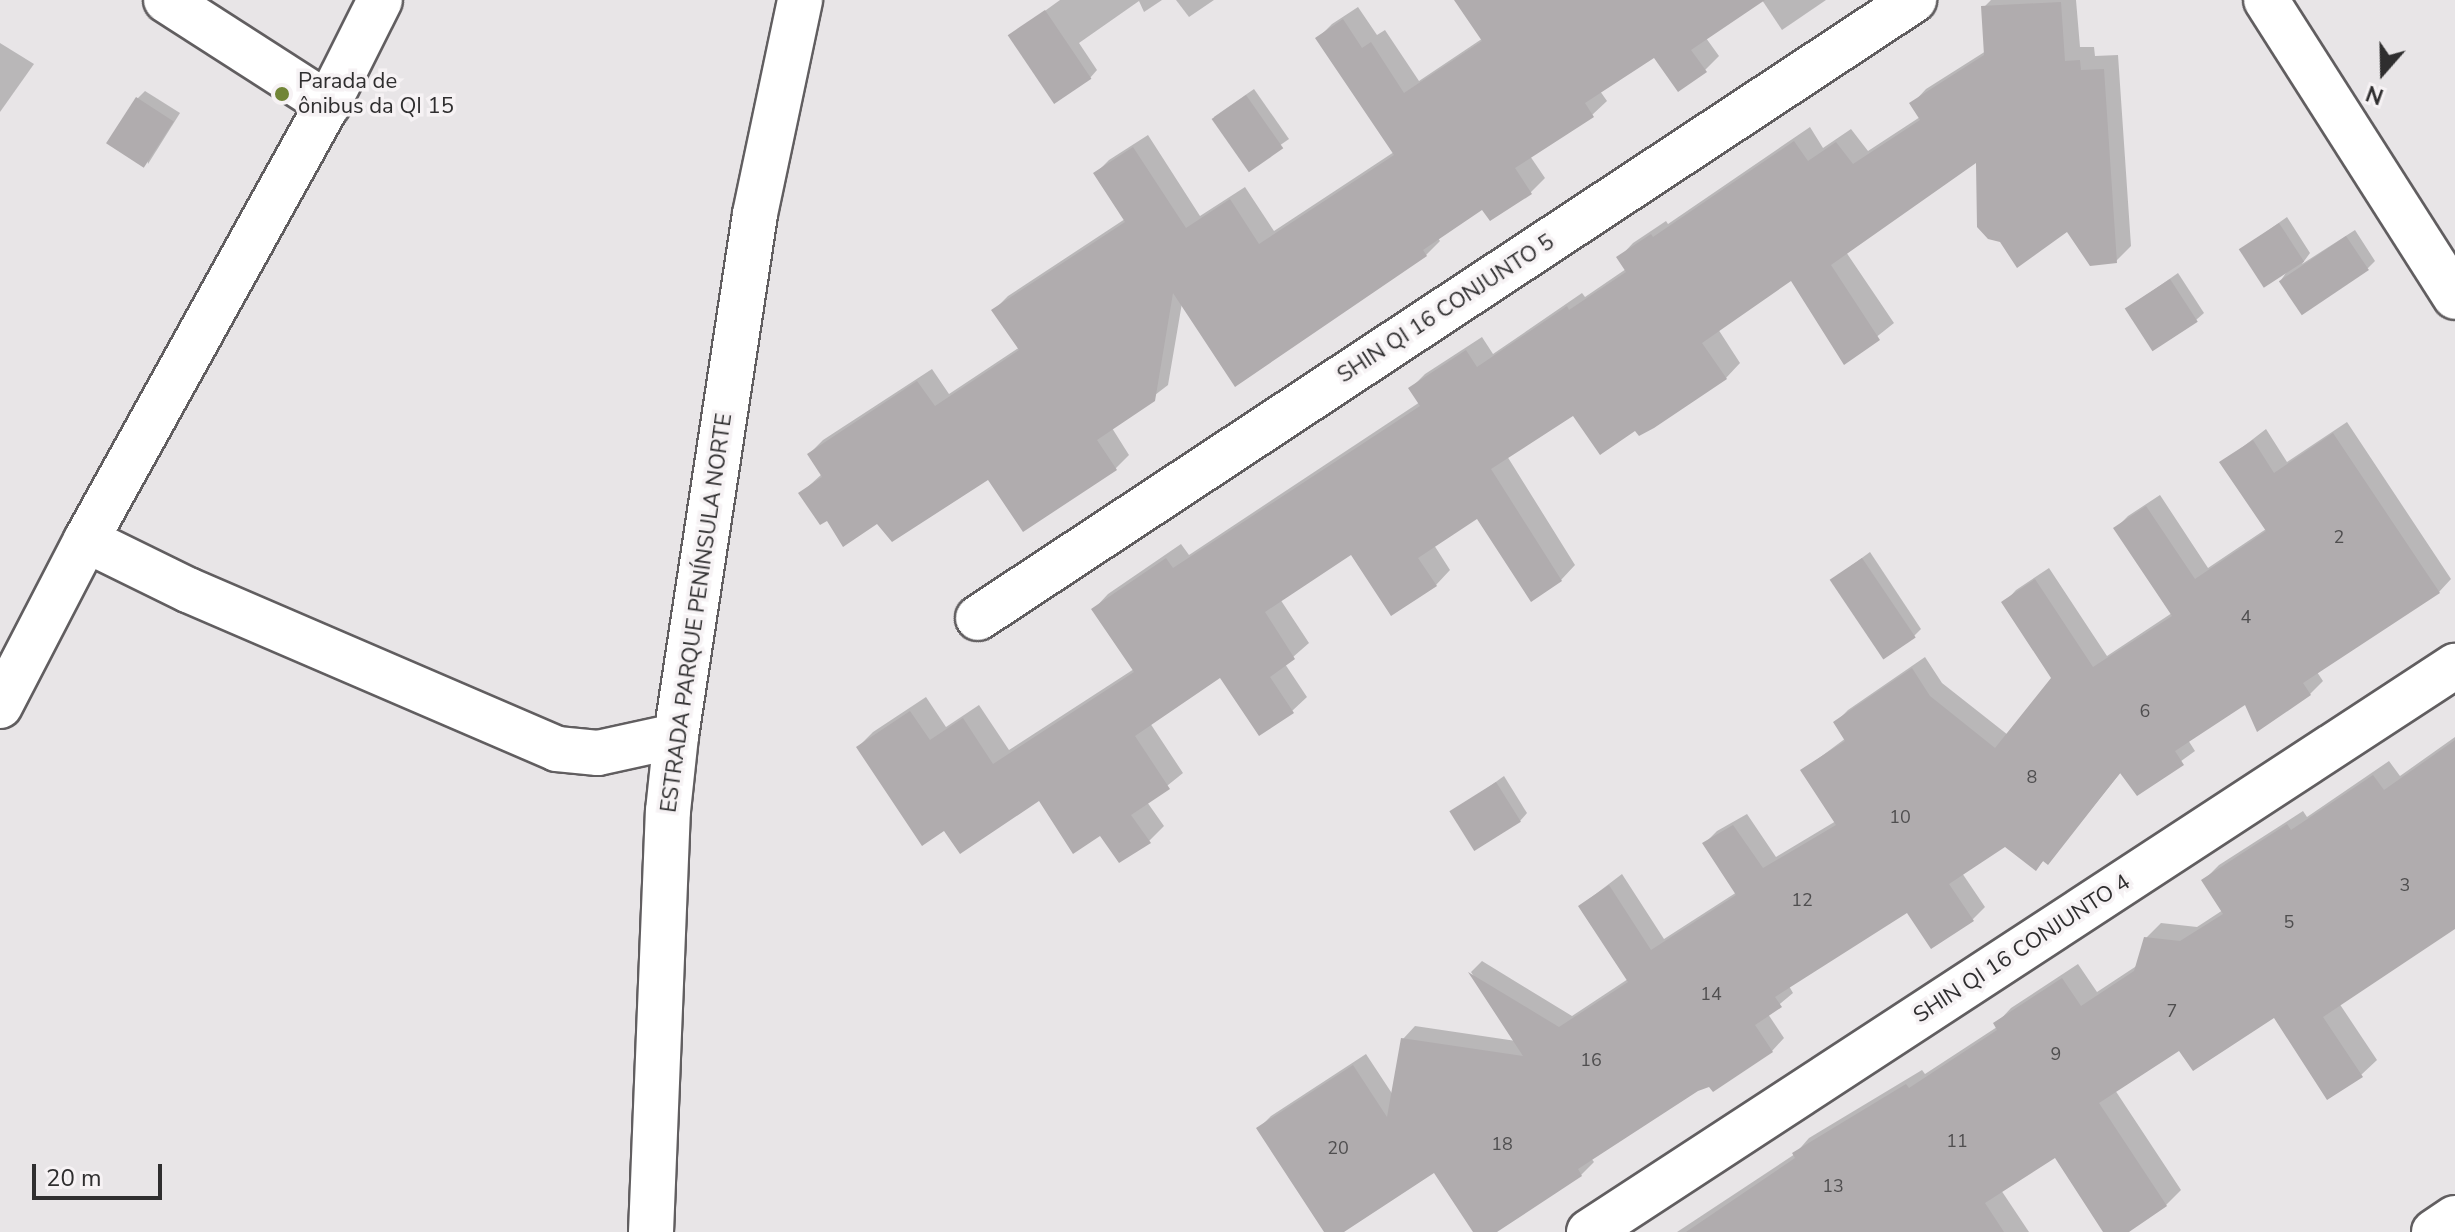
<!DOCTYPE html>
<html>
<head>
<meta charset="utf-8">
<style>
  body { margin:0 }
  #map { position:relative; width:2455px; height:1232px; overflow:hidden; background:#e8e5e7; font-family:"Nunito Sans",sans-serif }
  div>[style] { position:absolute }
  .shadow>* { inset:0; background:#0003; transform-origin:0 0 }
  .building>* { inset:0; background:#b0acae; transform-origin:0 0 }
  .roads { filter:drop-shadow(2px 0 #615e60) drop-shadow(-2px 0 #615e60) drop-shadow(0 2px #615e60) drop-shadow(0 -2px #615e60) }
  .minor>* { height:44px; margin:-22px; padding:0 22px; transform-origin:22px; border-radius:22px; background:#fff }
  .tertiary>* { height:44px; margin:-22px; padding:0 22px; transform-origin:22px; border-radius:22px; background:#fff }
  .secondary>* { height:44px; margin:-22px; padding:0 22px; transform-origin:22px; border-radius:22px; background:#fff }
  .dots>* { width:22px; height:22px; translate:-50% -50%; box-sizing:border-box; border:4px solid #f6f2f4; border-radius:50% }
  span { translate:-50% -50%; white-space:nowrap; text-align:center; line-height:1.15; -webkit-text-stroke:7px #f6f2f4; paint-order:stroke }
  .number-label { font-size:18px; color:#4f4e4f }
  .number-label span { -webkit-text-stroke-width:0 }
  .poi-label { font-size:22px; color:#2f2e2f }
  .left { translate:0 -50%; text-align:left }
  .street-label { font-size:22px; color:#2f2e2f }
  .north { position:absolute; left:2343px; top:32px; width:80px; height:80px; -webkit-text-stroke:6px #f6f2f4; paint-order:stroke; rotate:200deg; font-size:22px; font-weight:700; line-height:32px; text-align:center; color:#2f2e2f }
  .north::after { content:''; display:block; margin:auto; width:28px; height:36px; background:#2f2e2f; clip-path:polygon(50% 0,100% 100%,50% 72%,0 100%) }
  .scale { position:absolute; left:32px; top:1164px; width:130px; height:36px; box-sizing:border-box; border:4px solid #2f2e2f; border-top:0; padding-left:10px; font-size:24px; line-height:28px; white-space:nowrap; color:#2f2e2f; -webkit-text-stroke:6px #f6f2f4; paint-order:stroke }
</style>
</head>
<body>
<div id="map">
  <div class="shadow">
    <i style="clip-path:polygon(1060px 0,1162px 0,1144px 12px,1139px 1px,1079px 43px,1097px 70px,1090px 78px,1010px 36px)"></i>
    <i style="clip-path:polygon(1176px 0,1214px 0,1189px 17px)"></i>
    <i style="clip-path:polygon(1560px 0,1762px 0,1706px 38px,1719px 56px,1705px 70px,1654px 55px,1600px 91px,1607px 101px,1592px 115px,1530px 156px,1545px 178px,1531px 192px,1483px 208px,1438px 238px,1440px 241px,1426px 255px,1182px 303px,1168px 385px,1112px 428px,1129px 455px,1115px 469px,989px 477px,878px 521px,827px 518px,801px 493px,822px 474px,809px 454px,823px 440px,932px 369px,949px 394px,1020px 347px,994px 310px,1008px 296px,1125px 219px,1095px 174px,1109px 160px,1148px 135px,1200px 216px,1245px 187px,1274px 231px,1394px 152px,1318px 38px,1332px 24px,1358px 7px,1377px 35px,1385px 30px,1419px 81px,1522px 12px)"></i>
    <i style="clip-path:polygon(1762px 0,1826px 0,1782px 30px)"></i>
    <i style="clip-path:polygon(1991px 0,2076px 0,2080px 47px,2094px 47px,2095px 56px,2118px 55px,2131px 246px,2116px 261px,2067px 229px,1978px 159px,1846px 252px,1894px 323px,1845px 362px,1792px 279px,1718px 329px,1740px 363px,1726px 378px,1636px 428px,1574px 413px,1507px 456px,1575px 565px,1561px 580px,1477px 516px,1434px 545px,1450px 570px,1436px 585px,1351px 553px,1280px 599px,1309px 643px,1285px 664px,1307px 697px,1292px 711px,1220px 675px,1150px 723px,1183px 773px,1147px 802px,1164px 826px,1149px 841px,1040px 798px,945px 829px,858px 747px,873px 732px,926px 697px,946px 727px,979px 705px,1009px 750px,1134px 669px,1094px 609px,1108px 594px,1181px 544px,1189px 555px,1420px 402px,1411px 388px,1425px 374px,1482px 337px,1493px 354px,1582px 293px,1585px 297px,1626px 269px,1619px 258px,1633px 243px,1666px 221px,1668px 224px,1810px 127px,1823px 148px,1851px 129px,1868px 151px,1920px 117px,1912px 104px,1926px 89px,1986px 51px,1984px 7px)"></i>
    <i style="clip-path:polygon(0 43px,34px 64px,0 112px)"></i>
    <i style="left:1254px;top:89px;width:61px;height:49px;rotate:55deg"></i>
    <i style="clip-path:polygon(145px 91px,180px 113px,148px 164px,137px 99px)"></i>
    <i style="clip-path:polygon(2287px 217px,2310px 253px,2302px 264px,2355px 230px,2375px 261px,2368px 268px,2281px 280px,2288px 270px,2242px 249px)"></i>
    <i style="clip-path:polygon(2178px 273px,2204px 313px,2196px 320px,2128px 308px)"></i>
    <i style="clip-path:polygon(2347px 422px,2451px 579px,2439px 592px,2317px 672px,2323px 681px,2310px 694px,2246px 702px,2188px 740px,2195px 751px,2137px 793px,2122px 771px,2048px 862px,2045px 859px,2036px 868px,2005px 844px,1962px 873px,1985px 907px,1973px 919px,1907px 910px,1789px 986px,1793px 993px,1768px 1014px,1784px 1038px,1772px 1051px,1697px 1089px,1591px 1158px,1594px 1162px,1581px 1175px,1493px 1232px,1475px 1232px,1435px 1171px,1340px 1232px,1327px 1232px,1259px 1128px,1271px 1116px,1366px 1054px,1393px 1095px,1403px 1039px,1415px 1026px,1516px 1041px,1471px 972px,1482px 961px,1572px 1016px,1628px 979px,1580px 906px,1622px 874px,1664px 939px,1737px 892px,1705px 843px,1717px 831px,1747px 814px,1776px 857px,1836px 821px,1803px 770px,1846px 738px,1836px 722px,1848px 710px,1925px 657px,1942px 683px,2008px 735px,2053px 678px,2004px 603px,2016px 590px,2049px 568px,2107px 656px,2172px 613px,2116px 528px,2128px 516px,2160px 495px,2208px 568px,2266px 529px,2222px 463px,2266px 429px,2287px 462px)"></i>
    <i style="clip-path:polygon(1870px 552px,1921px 629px,1913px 637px,1832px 580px)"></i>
    <i style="clip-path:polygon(2455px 737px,2455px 925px,2339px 1003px,2377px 1060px,2361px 1075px,2275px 1015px,2180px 1048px,2115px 1090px,2181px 1190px,2166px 1205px,2125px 1232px,2106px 1232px,2055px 1156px,2001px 1190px,2029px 1232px,1677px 1232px,1795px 1154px,1809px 1138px,1922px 1070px,1925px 1074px,1997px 1027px,1996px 1024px,2011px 1008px,2078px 964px,2097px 992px,2138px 965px,2146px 938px,2161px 923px,2197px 927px,2223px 910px,2204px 880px,2219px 865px,2303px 811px,2307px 817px,2389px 761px,2400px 776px)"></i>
    <i style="clip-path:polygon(1504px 776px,1527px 813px,1520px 821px,1453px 813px)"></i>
  </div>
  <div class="building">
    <i style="clip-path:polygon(1454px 0,1765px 0,1691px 50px,1707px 72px,1678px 92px,1654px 58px,1585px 103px,1594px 117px,1515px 168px,1532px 194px,1490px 221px,1482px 210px,1423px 250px,1427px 256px,1235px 387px,1173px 293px,1155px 401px,1097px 440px,1117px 470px,1023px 532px,988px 480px,892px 542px,877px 524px,843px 547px,827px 521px,820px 525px,798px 493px,822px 477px,807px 454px,917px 381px,935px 406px,1019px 350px,991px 310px,1125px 222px,1093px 173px,1133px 147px,1186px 228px,1230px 199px,1259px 244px,1394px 155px,1315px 38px,1343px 19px,1362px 48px,1371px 42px,1404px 93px,1482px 41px)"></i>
    <i style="clip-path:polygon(2061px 2px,2065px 61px,2080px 60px,2081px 70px,2104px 69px,2117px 263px,2090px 266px,2067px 232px,2017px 268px,2000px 242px,1988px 239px,1977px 227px,1976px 163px,1831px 265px,1880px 340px,1844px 365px,1791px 281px,1702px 343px,1727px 379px,1654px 428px,1639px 436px,1635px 431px,1600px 455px,1573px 416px,1491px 469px,1562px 581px,1531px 602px,1477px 519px,1418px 558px,1437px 586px,1391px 616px,1351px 555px,1265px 612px,1295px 659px,1270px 677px,1294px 713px,1259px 736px,1220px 678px,1135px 736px,1170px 789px,1131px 815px,1151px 843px,1119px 863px,1100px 836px,1073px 854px,1039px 801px,960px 854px,944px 831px,922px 846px,856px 747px,910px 711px,930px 740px,963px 718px,993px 764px,1134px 672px,1091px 609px,1166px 558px,1173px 568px,1420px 406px,1408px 388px,1466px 350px,1477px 367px,1567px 306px,1569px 310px,1626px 272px,1616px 257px,1651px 234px,1653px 237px,1794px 141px,1808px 161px,1836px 142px,1853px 164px,1920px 120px,1909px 103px,1984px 55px,1981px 6px)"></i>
    <i style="left:1045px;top:10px;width:83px;height:45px;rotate:56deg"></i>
    <i style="left:1246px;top:95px;width:65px;height:42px;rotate:55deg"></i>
    <i style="left:136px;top:97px;width:45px;height:55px;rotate:33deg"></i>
    <i style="left:2279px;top:223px;width:46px;height:48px;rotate:57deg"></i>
    <i style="left:2346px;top:236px;width:41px;height:81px;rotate:56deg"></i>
    <i style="left:2170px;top:279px;width:51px;height:54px;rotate:57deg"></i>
    <i style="clip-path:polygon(2333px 433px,2440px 593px,2303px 683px,2311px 695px,2257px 732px,2245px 705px,2175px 751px,2184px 765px,2137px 796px,2120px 773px,2048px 865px,2043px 861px,2036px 871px,2005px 847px,1949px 884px,1974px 921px,1931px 949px,1907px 913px,1775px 997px,1782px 1007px,1755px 1025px,1773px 1052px,1713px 1092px,1709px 1087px,1698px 1091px,1578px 1169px,1582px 1176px,1497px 1232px,1473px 1232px,1434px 1173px,1344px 1232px,1324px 1232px,1256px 1128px,1353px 1065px,1387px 1117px,1401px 1038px,1523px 1056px,1468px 972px,1559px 1027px,1628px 982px,1578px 906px,1609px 885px,1651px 950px,1736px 895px,1702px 843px,1733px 825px,1763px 868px,1836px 825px,1800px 770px,1845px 741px,1833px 722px,1912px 668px,1930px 696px,1995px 748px,2051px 678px,2001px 602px,2035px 579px,2093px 667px,2172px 616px,2113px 528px,2146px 506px,2195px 579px,2266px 531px,2219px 462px,2253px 440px,2274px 473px)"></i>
    <i style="left:1862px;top:558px;width:96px;height:39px;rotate:56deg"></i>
    <i style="clip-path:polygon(2455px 740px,2455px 929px,2323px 1017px,2363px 1077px,2327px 1100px,2274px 1018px,2193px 1071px,2179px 1051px,2099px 1103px,2167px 1206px,2129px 1232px,2103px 1232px,2055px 1158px,1985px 1203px,2004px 1232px,1686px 1232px,1795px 1158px,1792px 1153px,1906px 1084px,1909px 1088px,1997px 1030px,1993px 1023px,2062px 978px,2081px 1006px,2134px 971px,2144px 937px,2180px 941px,2223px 914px,2201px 880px,2287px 824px,2291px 830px,2373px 775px,2384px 790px)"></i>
    <i style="left:1496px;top:782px;width:47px;height:55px;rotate:58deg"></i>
  </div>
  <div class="roads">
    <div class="minor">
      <i style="left:978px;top:618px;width:1122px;rotate:-33.44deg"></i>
      <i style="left:1589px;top:1232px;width:1035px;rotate:-33.17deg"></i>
    </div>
    <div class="tertiary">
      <i style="left:166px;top:0;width:193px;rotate:32.7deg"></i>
      <i style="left:2266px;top:0;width:352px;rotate:57.5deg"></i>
      <i style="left:2434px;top:1232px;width:25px;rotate:-34deg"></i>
    </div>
    <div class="secondary">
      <i style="left:86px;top:540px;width:114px;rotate:26.1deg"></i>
      <i style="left:188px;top:590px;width:402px;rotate:23.3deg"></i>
      <i style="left:557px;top:749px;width:41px;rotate:5.6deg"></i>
      <i style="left:598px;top:753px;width:80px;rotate:-12.3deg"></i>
      <i style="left:0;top:706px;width:187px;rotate:-62.6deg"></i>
      <i style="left:86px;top:540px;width:499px;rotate:-61deg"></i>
      <i style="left:328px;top:104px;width:116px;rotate:-63.4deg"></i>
      <i style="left:651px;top:1232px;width:421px;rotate:-87.7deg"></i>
      <i style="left:668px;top:811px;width:75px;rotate:-83.9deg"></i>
      <i style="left:676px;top:736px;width:528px;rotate:-81.39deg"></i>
      <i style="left:755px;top:214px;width:219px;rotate:-78.1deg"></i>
    </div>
  </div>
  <div class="dots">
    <i style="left:282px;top:94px;background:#718536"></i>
  </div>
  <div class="number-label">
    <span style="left:2339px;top:537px">2</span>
    <span style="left:2246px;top:617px">4</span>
    <span style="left:2145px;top:711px">6</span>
    <span style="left:2032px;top:777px">8</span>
    <span style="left:1900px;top:817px">10</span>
    <span style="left:2405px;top:885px">3</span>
    <span style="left:1802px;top:900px">12</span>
    <span style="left:2289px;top:922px">5</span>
    <span style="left:1711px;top:994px">14</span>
    <span style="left:2172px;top:1011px">7</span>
    <span style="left:2056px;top:1054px">9</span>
    <span style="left:1591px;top:1060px">16</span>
    <span style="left:1957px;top:1141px">11</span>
    <span style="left:1502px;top:1144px">18</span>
    <span style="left:1338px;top:1148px">20</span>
    <span style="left:1833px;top:1186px">13</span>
  </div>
  <div class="poi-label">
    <span class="left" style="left:298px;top:94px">Parada de<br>ônibus da QI 15</span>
  </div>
  <div class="street-label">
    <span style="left:1446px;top:309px;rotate:-33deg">SHIN QI 16 CONJUNTO 5</span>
    <span style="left:697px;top:613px;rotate:-82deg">ESTRADA PARQUE PENÍNSULA NORTE</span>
    <span style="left:2022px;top:949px;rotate:-33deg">SHIN QI 16 CONJUNTO 4</span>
  </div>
  <div class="north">N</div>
  <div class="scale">20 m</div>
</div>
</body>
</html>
